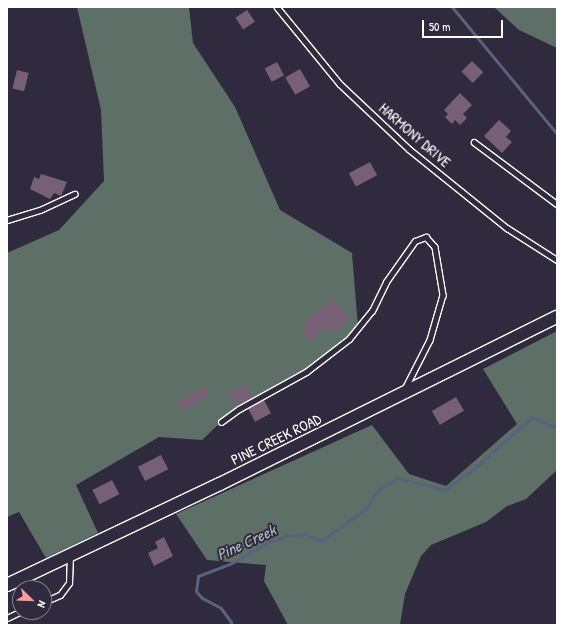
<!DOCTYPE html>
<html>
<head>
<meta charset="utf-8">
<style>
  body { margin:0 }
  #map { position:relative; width:564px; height:632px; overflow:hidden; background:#2f2a3d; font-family:"Patrick Hand",sans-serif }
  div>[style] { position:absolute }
  .green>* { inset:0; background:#5e6f67 }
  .stream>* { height:3px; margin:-1.5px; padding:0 1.5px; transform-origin:1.5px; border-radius:1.5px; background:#57637f }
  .building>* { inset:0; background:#776075; transform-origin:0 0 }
  .roads { filter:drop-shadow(1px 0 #fff) drop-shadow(-1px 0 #fff) drop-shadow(0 1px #fff) drop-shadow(0 -1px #fff) }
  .service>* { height:4.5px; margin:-2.25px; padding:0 2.25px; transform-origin:2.25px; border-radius:2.25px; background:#2f2a3d }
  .tertiary>* { height:12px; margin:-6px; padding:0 6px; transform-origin:6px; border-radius:6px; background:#2f2a3d }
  span { translate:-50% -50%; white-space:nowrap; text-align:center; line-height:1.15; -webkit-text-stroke:4px #2f2a3d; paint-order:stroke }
  .street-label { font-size:15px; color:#fff }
  .water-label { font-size:16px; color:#b3b9c5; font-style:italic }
  .frame { position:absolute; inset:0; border:8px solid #fff; pointer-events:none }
  .north { position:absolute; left:12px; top:580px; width:40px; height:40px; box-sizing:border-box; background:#2f2a3d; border:1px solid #827f8b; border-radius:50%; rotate:113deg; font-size:11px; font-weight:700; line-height:16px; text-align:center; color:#fff }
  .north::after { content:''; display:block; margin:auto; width:14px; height:18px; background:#ff9aa2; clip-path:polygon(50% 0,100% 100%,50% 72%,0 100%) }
  .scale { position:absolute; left:422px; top:20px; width:81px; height:18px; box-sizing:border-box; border:2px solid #fff; border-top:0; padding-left:5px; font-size:12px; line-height:14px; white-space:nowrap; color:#fff; -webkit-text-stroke:3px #2f2a3d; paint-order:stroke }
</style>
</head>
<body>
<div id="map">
  <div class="green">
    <i style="clip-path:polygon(77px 7px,189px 7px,193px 43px,235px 107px,280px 210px,352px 253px,358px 327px,328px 357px,221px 422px,202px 440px,159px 437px,76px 485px,98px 533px,46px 558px,19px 512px,7px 517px,7px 253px,59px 230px,104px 181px,101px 110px)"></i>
    <i style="clip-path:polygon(494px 7px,557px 7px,557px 48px,519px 30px)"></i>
    <i style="clip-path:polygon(557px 331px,557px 470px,526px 499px,507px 506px,486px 522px,431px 545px,421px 556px,405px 594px,400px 625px,288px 625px,264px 581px,266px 565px,207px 560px,176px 514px,372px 425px,409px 474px,446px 486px,517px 424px,483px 369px)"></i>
  </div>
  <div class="stream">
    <i style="left:452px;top:7px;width:165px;rotate:50.4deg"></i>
    <i style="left:231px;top:625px;width:3px;rotate:-90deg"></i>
    <i style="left:231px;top:622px;width:17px;rotate:-126deg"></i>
    <i style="left:221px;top:608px;width:21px;rotate:-152deg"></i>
    <i style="left:202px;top:598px;width:9px;rotate:-131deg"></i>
    <i style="left:196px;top:591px;width:15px;rotate:-82deg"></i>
    <i style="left:198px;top:576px;width:34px;rotate:-21deg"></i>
    <i style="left:230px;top:564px;width:43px;rotate:-29.6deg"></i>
    <i style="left:267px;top:543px;width:20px;rotate:-20deg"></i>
    <i style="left:286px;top:536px;width:19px;rotate:-6deg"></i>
    <i style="left:305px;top:534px;width:17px;rotate:24deg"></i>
    <i style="left:321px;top:541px;width:55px;rotate:-35.4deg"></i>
    <i style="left:366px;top:509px;width:24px;rotate:-57deg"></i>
    <i style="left:379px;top:489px;width:21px;rotate:-31deg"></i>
    <i style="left:397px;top:478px;width:49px;rotate:14deg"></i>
    <i style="left:445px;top:490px;width:41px;rotate:-37.1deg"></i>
    <i style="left:478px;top:465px;width:72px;rotate:-41.6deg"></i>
    <i style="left:532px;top:417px;width:27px;rotate:24deg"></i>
  </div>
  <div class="building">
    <i style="left:247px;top:10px;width:14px;height:14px;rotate:56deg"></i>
    <i style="left:472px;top:61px;width:16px;height:15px;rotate:45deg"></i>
    <i style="left:277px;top:62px;width:15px;height:14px;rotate:62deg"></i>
    <i style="left:300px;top:69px;width:20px;height:17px;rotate:60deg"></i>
    <i style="left:17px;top:70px;width:12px;height:19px;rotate:14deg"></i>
    <i style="clip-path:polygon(460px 93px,472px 105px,463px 114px,467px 118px,460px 125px,455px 120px,452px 124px,445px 117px,448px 114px,444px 110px)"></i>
    <i style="clip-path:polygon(499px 120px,511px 131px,506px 137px,512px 142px,502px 153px,484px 136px)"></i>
    <i style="left:370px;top:162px;width:15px;height:24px;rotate:62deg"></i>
    <i style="clip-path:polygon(41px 174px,67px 182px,61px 196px,54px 193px,50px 199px,30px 189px,34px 177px,39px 179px)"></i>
    <i style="clip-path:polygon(332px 299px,350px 318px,337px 331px,335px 328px,330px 333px,324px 327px,311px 342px,302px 333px,308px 327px,305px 323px)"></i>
    <i style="left:246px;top:385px;width:14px;height:18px;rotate:65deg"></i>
    <i style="left:205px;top:387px;width:10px;height:31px;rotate:61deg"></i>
    <i style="left:456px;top:397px;width:16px;height:28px;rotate:60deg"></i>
    <i style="left:264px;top:400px;width:15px;height:18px;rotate:62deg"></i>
    <i style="left:161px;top:455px;width:16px;height:26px;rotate:63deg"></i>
    <i style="left:112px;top:480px;width:16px;height:22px;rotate:63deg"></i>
    <i style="clip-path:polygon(164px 537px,173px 556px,154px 566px,148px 553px,158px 548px,155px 542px)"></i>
  </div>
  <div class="roads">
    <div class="service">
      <i style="left:277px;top:7px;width:99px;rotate:50.7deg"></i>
      <i style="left:340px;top:84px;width:95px;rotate:43.3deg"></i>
      <i style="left:409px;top:149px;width:126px;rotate:38.9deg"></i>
      <i style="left:507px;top:228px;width:59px;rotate:32.6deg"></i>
      <i style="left:474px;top:142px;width:104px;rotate:36.8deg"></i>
      <i style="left:7px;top:220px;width:34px;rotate:-17deg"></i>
      <i style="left:40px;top:210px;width:38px;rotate:-25deg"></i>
      <i style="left:221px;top:422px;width:22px;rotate:-36deg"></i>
      <i style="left:239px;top:409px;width:77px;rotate:-28.9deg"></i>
      <i style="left:306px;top:372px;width:54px;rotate:-37.5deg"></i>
      <i style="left:349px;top:339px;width:36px;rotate:-51deg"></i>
      <i style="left:372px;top:311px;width:32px;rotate:-64deg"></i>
      <i style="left:386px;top:282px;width:50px;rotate:-54.7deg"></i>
      <i style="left:415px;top:241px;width:12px;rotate:-20deg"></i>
      <i style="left:426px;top:237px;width:13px;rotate:48deg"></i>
      <i style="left:435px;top:247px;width:49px;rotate:80.5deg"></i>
      <i style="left:443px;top:295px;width:47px;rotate:106.1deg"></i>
      <i style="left:430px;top:340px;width:55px;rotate:117deg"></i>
      <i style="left:44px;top:602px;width:17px;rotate:-24deg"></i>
      <i style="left:60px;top:595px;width:15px;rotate:-53deg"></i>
      <i style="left:69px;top:583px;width:26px;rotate:-88deg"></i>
      <i style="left:7px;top:618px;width:14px;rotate:-25deg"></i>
    </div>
    <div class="tertiary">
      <i style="left:7px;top:585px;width:236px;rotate:-25.4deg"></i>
      <i style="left:220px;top:484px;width:376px;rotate:-26.4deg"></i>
    </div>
  </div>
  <div class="street-label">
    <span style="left:415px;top:135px;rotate:41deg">HARMONY DRIVE</span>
    <span style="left:276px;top:439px;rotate:-26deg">PINE CREEK ROAD</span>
  </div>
  <div class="water-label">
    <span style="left:246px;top:542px;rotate:-25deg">Pine Creek</span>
  </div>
  <div class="frame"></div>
  <div class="north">N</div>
  <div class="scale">50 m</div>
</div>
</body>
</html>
